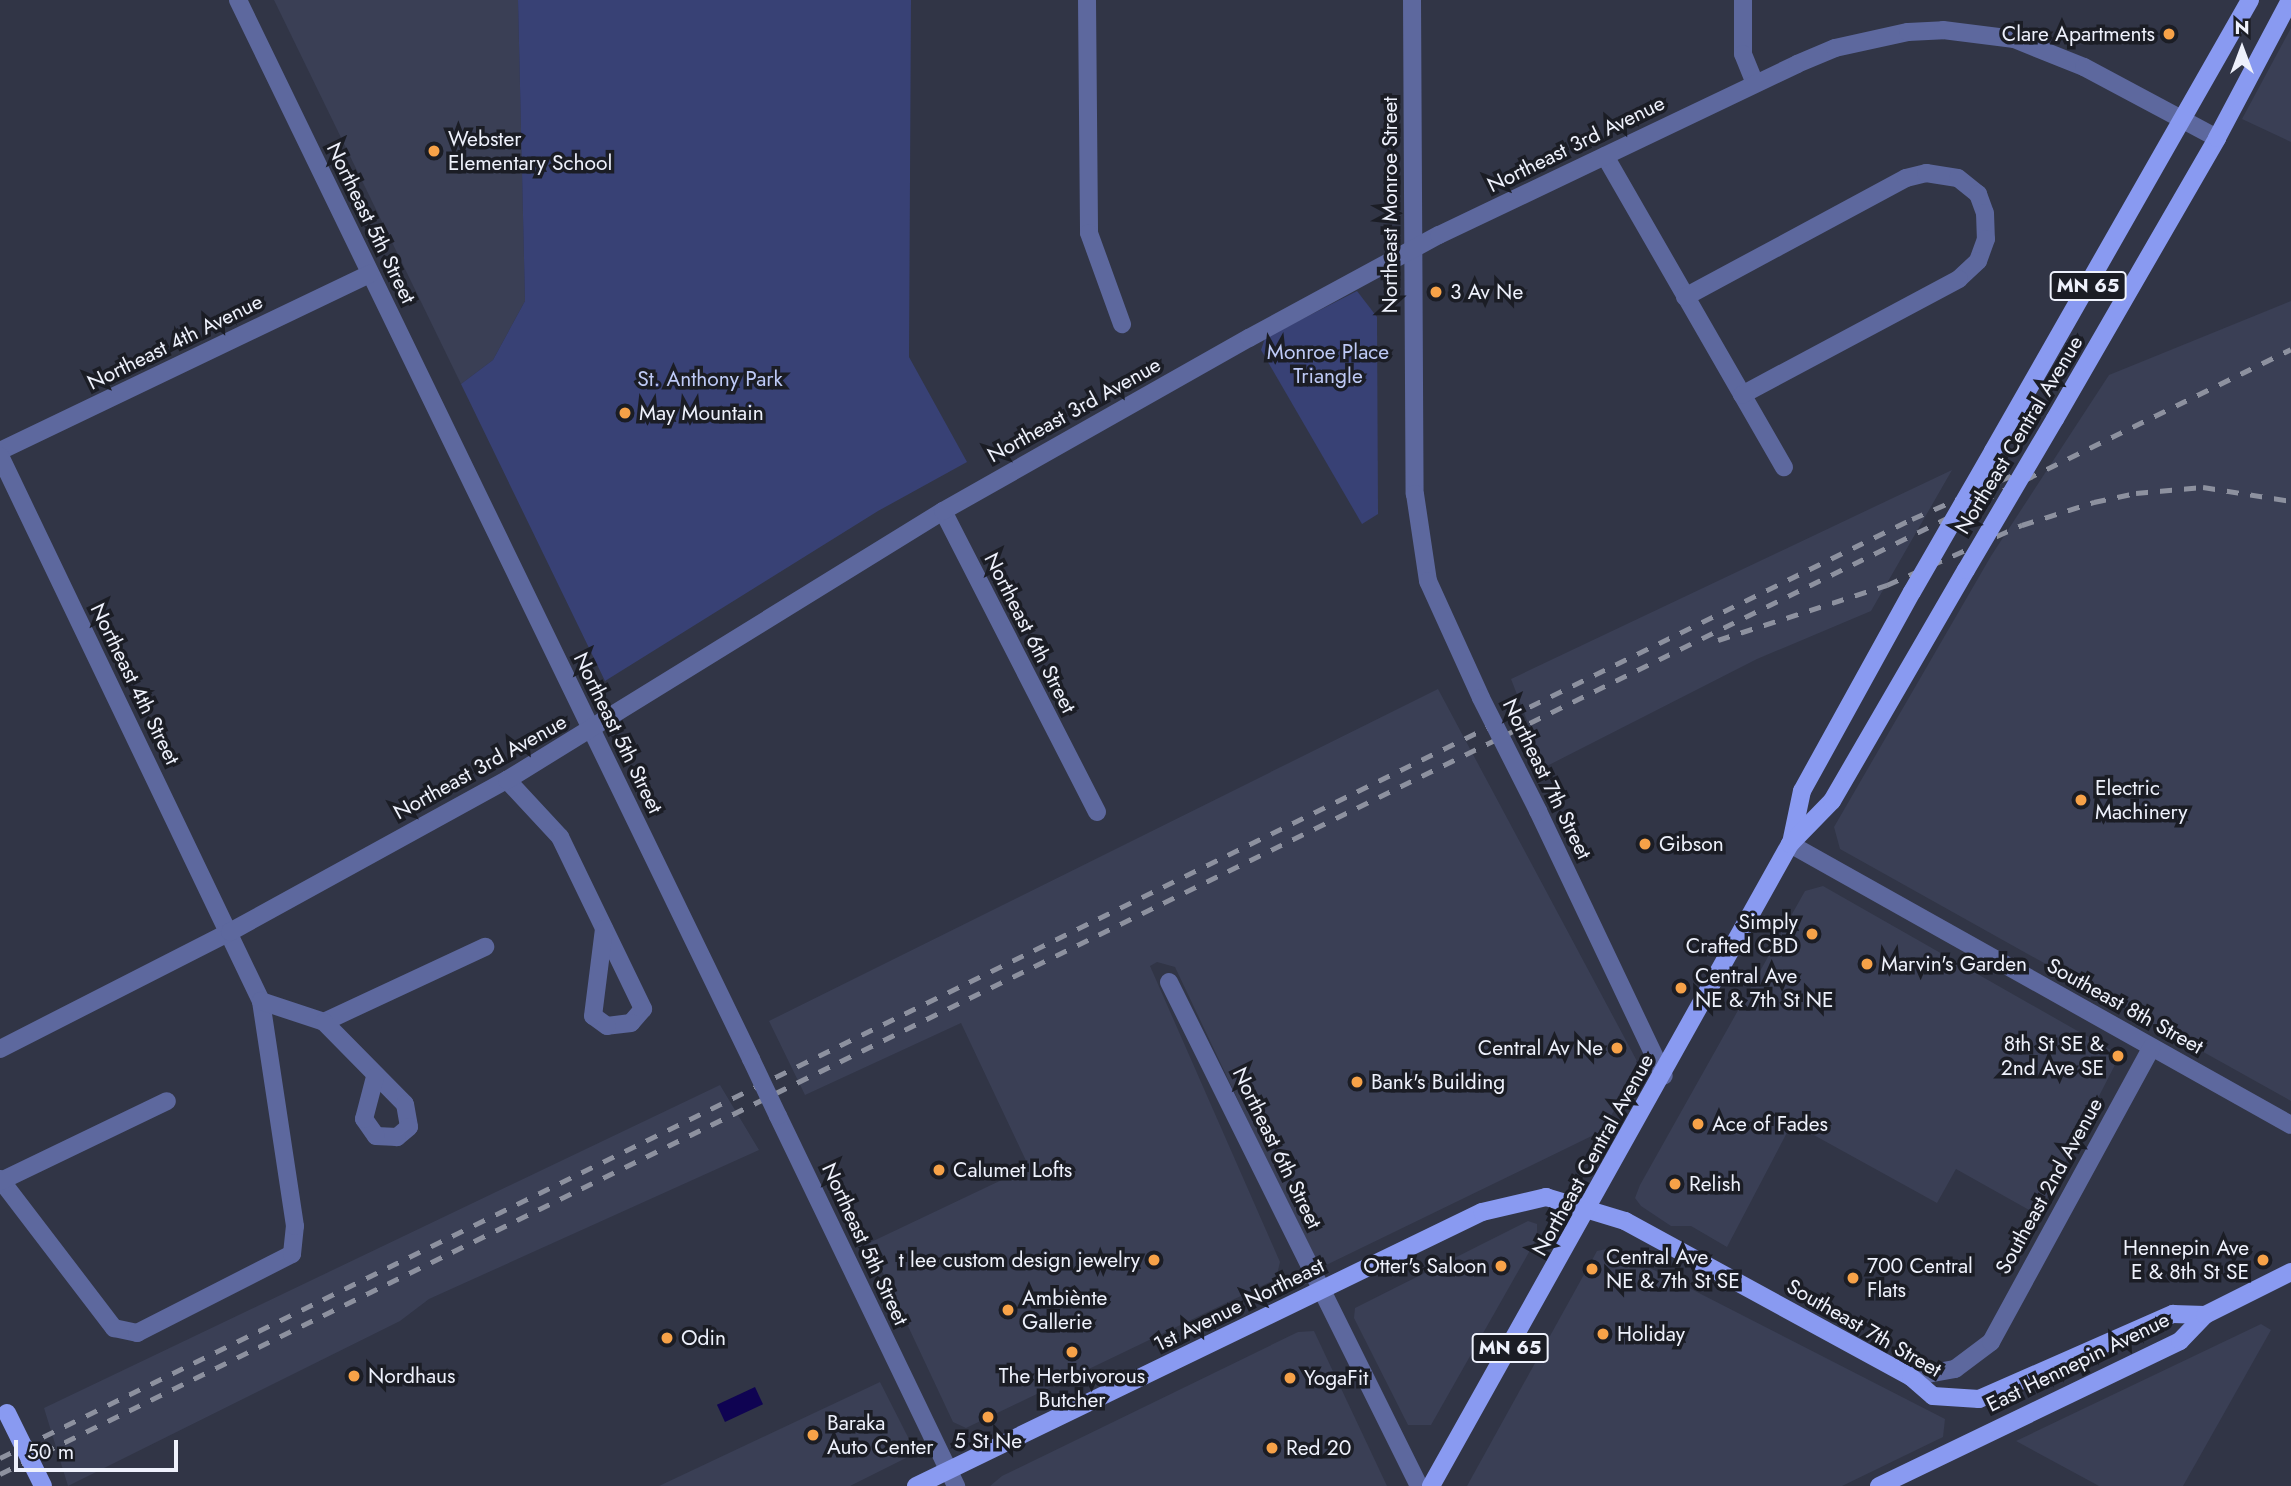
<!DOCTYPE html>
<html>
<head>
<meta charset="utf-8">
<style>
  body { margin:0 }
  #map { position:relative; width:2291px; height:1486px; overflow:hidden; background:#313546; font-family:Jost,sans-serif }
  div>[style] { position:absolute }
  .built>* { inset:0; background:#3a3f55 }
  .green>* { inset:0; background:#384175 }
  .water>* { inset:0; background:#0f0352; transform-origin:0 0 }
  .minor>* { height:18px; margin:-9px; padding:0 9px; transform-origin:9px; border-radius:9px; background:#5d689e }
  .major>* { height:18px; margin:-9px; padding:0 9px; transform-origin:9px; border-radius:9px; background:#899af1 }
  .rail>* { height:5px; margin-top:-2.5px; transform-origin:0; background:repeating-linear-gradient(90deg,#8d919f 0 12px,transparent 0 24px) }
  .minor-bridge>* { height:18px; margin:-9px; padding:0 9px; transform-origin:9px; border-radius:9px; background:#5d689e }
  .major-bridge>* { height:18px; margin:-9px; padding:0 9px; transform-origin:9px; border-radius:9px; background:#899af1 }
  .dots>* { width:19px; height:19px; translate:-50% -50%; box-sizing:border-box; border:4px solid #1b1d25; border-radius:50% }
  span { translate:-50% -50%; white-space:nowrap; text-align:center; line-height:1.15; -webkit-text-stroke:7px #1b1d25; paint-order:stroke }
  .shield-label span { padding:2px 5px; background:#1b1d25; border:2px solid; border-radius:5px; -webkit-text-stroke-width:0 }
  .shield-label { font-size:19px; color:#eef1fc; font-weight:700 }
  .poi-label { font-size:21px; color:#eef1fc }
  .right { translate:-100% -50%; text-align:right }
  .left { translate:0 -50%; text-align:left }
  .street-label { font-size:21px; color:#eef1fc }
  .park-label { font-size:21px; color:#becaf6 }
  .north { position:absolute; left:2207px; top:14px; width:70px; height:70px; -webkit-text-stroke:5px #1b1d25; paint-order:stroke; rotate:0deg; font-size:19px; font-weight:700; line-height:28px; text-align:center; color:#eef1fc }
  .north::after { content:''; display:block; margin:auto; width:24px; height:32px; background:#eef1fc; clip-path:polygon(50% 0,100% 100%,50% 72%,0 100%) }
  .scale { position:absolute; left:14px; top:1440px; width:164px; height:32px; box-sizing:border-box; border:4px solid #eef1fc; border-top:0; padding-left:9px; font-size:21px; line-height:24px; white-space:nowrap; color:#eef1fc; -webkit-text-stroke:5px #1b1d25; paint-order:stroke }
</style>
</head>
<body>
<div id="map">
  <div class="built">
    <i style="clip-path:polygon(274px 0,518px 0,525px 301px,493px 360px,461px 384px)"></i>
    <i style="clip-path:polygon(2291px 28px,2291px 142px,2242px 119px)"></i>
    <i style="clip-path:polygon(2291px 301px,2291px 1101px,1840px 849px,1834px 827px,1991px 556px,2109px 375px)"></i>
    <i style="clip-path:polygon(1952px 470px,1871px 611px,1757px 659px,1545px 767px,1511px 679px)"></i>
    <i style="clip-path:polygon(1438px 689px,1638px 1063px,1604px 1130px,1318px 1269px,1175px 967px,1157px 962px,1150px 966px,1280px 1262px,1276px 1279px,966px 1428px,953px 1422px,869px 1243px,1029px 1167px,961px 1023px,805px 1095px,769px 1021px)"></i>
    <i style="clip-path:polygon(1823px 886px,2111px 1050px,2118px 1059px,2038px 1215px,1956px 1169px,1937px 1203px,1792px 1123px,1727px 1247px,1691px 1226px,1671px 1226px,1641px 1206px,1635px 1198px,1640px 1185px,1805px 891px)"></i>
    <i style="clip-path:polygon(720px 1085px,759px 1150px,429px 1299px,400px 1321px,68px 1486px,44px 1408px)"></i>
    <i style="clip-path:polygon(1528px 1221px,1537px 1224px,1537px 1238px,1431px 1425px,1408px 1425px,1354px 1318px,1355px 1308px)"></i>
    <i style="clip-path:polygon(1611px 1248px,1945px 1419px,1943px 1437px,1842px 1486px,1467px 1486px,1597px 1251px)"></i>
    <i style="clip-path:polygon(2261px 1324px,2271px 1330px,2183px 1486px,2099px 1486px,2016px 1441px)"></i>
    <i style="clip-path:polygon(1314px 1331px,1387px 1486px,990px 1486px,1002px 1476px,1298px 1332px)"></i>
    <i style="clip-path:polygon(880px 1382px,912px 1445px,906px 1458px,850px 1486px,659px 1486px)"></i>
  </div>
  <div class="green">
    <i style="clip-path:polygon(518px 0,911px 0,909px 357px,967px 462px,878px 511px,605px 681px,461px 384px,493px 360px,525px 301px)"></i>
    <i style="clip-path:polygon(1357px 291px,1377px 317px,1378px 514px,1362px 524px,1261px 350px,1265px 338px)"></i>
  </div>
  <div class="water">
    <i style="left:755px;top:1387px;width:19px;height:42px;rotate:65deg"></i>
  </div>
  <div class="minor">
    <i style="left:238px;top:0;width:1177px;rotate:64.15deg"></i>
    <i style="left:1087px;top:0;width:233px;rotate:89.5deg"></i>
    <i style="left:1089px;top:233px;width:97px;rotate:70.1deg"></i>
    <i style="left:1412px;top:0;width:494px;rotate:89.7deg"></i>
    <i style="left:1415px;top:494px;width:88px;rotate:81.5deg"></i>
    <i style="left:1428px;top:581px;width:128px;rotate:65.6deg"></i>
    <i style="left:1743px;top:0;width:54px;rotate:90deg"></i>
    <i style="left:1743px;top:54px;width:31px;rotate:68deg"></i>
    <i style="left:1605px;top:156px;width:359px;rotate:60.1deg"></i>
    <i style="left:1685px;top:297px;width:251px;rotate:-28.3deg"></i>
    <i style="left:1906px;top:178px;width:21px;rotate:-14deg"></i>
    <i style="left:1926px;top:173px;width:32px;rotate:9deg"></i>
    <i style="left:1958px;top:178px;width:26px;rotate:39deg"></i>
    <i style="left:1978px;top:194px;width:20px;rotate:70deg"></i>
    <i style="left:1985px;top:213px;width:26px;rotate:88deg"></i>
    <i style="left:1986px;top:239px;width:23px;rotate:110deg"></i>
    <i style="left:1978px;top:261px;width:26px;rotate:137deg"></i>
    <i style="left:1959px;top:279px;width:246px;rotate:151.9deg"></i>
    <i style="left:0;top:451px;width:410px;rotate:-25.6deg"></i>
    <i style="left:0;top:456px;width:604px;rotate:64.41deg"></i>
    <i style="left:943px;top:511px;width:338px;rotate:62.9deg"></i>
    <i style="left:507px;top:780px;width:78px;rotate:47.1deg"></i>
    <i style="left:560px;top:837px;width:191px;rotate:64.2deg"></i>
    <i style="left:643px;top:1009px;width:18px;rotate:131deg"></i>
    <i style="left:631px;top:1023px;width:24px;rotate:173deg"></i>
    <i style="left:607px;top:1026px;width:17px;rotate:-144deg"></i>
    <i style="left:593px;top:1016px;width:88px;rotate:-82.8deg"></i>
    <i style="left:1538px;top:811px;width:293px;rotate:64.6deg"></i>
    <i style="left:1790px;top:844px;width:574px;rotate:29.29deg"></i>
    <i style="left:1169px;top:982px;width:563px;rotate:63.62deg"></i>
    <i style="left:324px;top:1022px;width:178px;rotate:-25deg"></i>
    <i style="left:0;top:1049px;width:258px;rotate:-27deg"></i>
    <i style="left:230px;top:932px;width:316px;rotate:-28.8deg"></i>
    <i style="left:507px;top:780px;width:512px;rotate:-31.67deg"></i>
    <i style="left:943px;top:511px;width:352px;rotate:-29.5deg"></i>
    <i style="left:1249px;top:338px;width:216px;rotate:-28.5deg"></i>
    <i style="left:1439px;top:235px;width:397px;rotate:-25.5deg"></i>
    <i style="left:1797px;top:64px;width:41px;rotate:-22.8deg"></i>
    <i style="left:1835px;top:48px;width:75px;rotate:-12.4deg"></i>
    <i style="left:1908px;top:32px;width:35px;rotate:-3deg"></i>
    <i style="left:1943px;top:30px;width:72px;rotate:7.2deg"></i>
    <i style="left:2014px;top:39px;width:75px;rotate:21.8deg"></i>
    <i style="left:2084px;top:67px;width:151px;rotate:28.1deg"></i>
    <i style="left:778px;top:1116px;width:411px;rotate:64.3deg"></i>
    <i style="left:0;top:1179px;width:188px;rotate:52.6deg"></i>
    <i style="left:114px;top:1328px;width:24px;rotate:12deg"></i>
    <i style="left:137px;top:1333px;width:174px;rotate:-27deg"></i>
    <i style="left:292px;top:1254px;width:28px;rotate:-84deg"></i>
    <i style="left:295px;top:1226px;width:228px;rotate:-98.6deg"></i>
    <i style="left:261px;top:1001px;width:66px;rotate:18.4deg"></i>
    <i style="left:324px;top:1022px;width:115px;rotate:45.4deg"></i>
    <i style="left:405px;top:1104px;width:23px;rotate:80deg"></i>
    <i style="left:409px;top:1127px;width:16px;rotate:140deg"></i>
    <i style="left:397px;top:1137px;width:21px;rotate:-177deg"></i>
    <i style="left:376px;top:1136px;width:21px;rotate:-125deg"></i>
    <i style="left:364px;top:1119px;width:43px;rotate:-75.3deg"></i>
    <i style="left:1px;top:1181px;width:184px;rotate:-25.7deg"></i>
    <i style="left:1911px;top:1377px;width:45px;rotate:-10.3deg"></i>
    <i style="left:1955px;top:1369px;width:45px;rotate:-36.9deg"></i>
    <i style="left:1991px;top:1342px;width:335px;rotate:-61.4deg"></i>
  </div>
  <div class="major">
    <i style="left:2055px;top:419px;width:324px;rotate:-60deg"></i>
    <i style="left:2217px;top:138px;width:156px;rotate:-62.1deg"></i>
    <i style="left:1993px;top:451px;width:519px;rotate:-60.32deg"></i>
    <i style="left:1791px;top:843px;width:53px;rotate:-78.1deg"></i>
    <i style="left:1802px;top:791px;width:227px;rotate:-61.1deg"></i>
    <i style="left:916px;top:1486px;width:629px;rotate:-25.83deg"></i>
    <i style="left:1482px;top:1212px;width:66px;rotate:-13.2deg"></i>
    <i style="left:1546px;top:1197px;width:83px;rotate:16.9deg"></i>
    <i style="left:1625px;top:1221px;width:326px;rotate:28.6deg"></i>
    <i style="left:1911px;top:1377px;width:29px;rotate:41deg"></i>
    <i style="left:1933px;top:1396px;width:46px;rotate:3.7deg"></i>
    <i style="left:1979px;top:1399px;width:212px;rotate:-23.7deg"></i>
    <i style="left:2173px;top:1314px;width:32px;rotate:2deg"></i>
    <i style="left:1431px;top:1486px;width:736px;rotate:-60.79deg"></i>
    <i style="left:1790px;top:844px;width:60px;rotate:-45.7deg"></i>
    <i style="left:1832px;top:801px;width:267px;rotate:-59.9deg"></i>
    <i style="left:1879px;top:1486px;width:334px;rotate:-25.7deg"></i>
    <i style="left:2180px;top:1341px;width:36px;rotate:-46deg"></i>
    <i style="left:2205px;top:1315px;width:96px;rotate:-26.6deg"></i>
  </div>
  <div class="rail">
    <i style="left:1718px;top:640px;width:178px;rotate:-18deg"></i>
    <i style="left:1887px;top:585px;width:148px;rotate:-24deg"></i>
    <i style="left:2022px;top:525px;width:76px;rotate:-17.7deg"></i>
    <i style="left:2094px;top:502px;width:43px;rotate:-12.1deg"></i>
    <i style="left:2136px;top:493px;width:67px;rotate:-5.1deg"></i>
    <i style="left:2203px;top:487px;width:89px;rotate:9deg"></i>
    <i style="left:0;top:1458px;width:2130px;rotate:-26.16deg"></i>
    <i style="left:1912px;top:519px;width:130px;rotate:-23.6deg"></i>
    <i style="left:0;top:1474px;width:2552px;rotate:-26.15deg"></i>
  </div>
  <div class="minor-bridge">
    <i style="left:1481px;top:698px;width:127px;rotate:63.2deg"></i>
    <i style="left:751px;top:1059px;width:63px;rotate:64.7deg"></i>
  </div>
  <div class="major-bridge">
    <i style="left:1966px;top:570px;width:175px;rotate:-59.5deg"></i>
    <i style="left:1912px;top:592px;width:163px;rotate:-60.1deg"></i>
    <i style="left:7px;top:1413px;width:81px;rotate:63.7deg"></i>
  </div>
  <div class="dots">
    <i style="left:2169px;top:34px;background:#f7a248"></i>
    <i style="left:434px;top:151px;background:#f7a248"></i>
    <i style="left:1436px;top:292px;background:#f7a248"></i>
    <i style="left:625px;top:413px;background:#f7a248"></i>
    <i style="left:2081px;top:800px;background:#f7a248"></i>
    <i style="left:1645px;top:844px;background:#f7a248"></i>
    <i style="left:1812px;top:934px;background:#f7a248"></i>
    <i style="left:1867px;top:964px;background:#f7a248"></i>
    <i style="left:1681px;top:988px;background:#f7a248"></i>
    <i style="left:1617px;top:1048px;background:#f7a248"></i>
    <i style="left:2118px;top:1056px;background:#f7a248"></i>
    <i style="left:1357px;top:1082px;background:#f7a248"></i>
    <i style="left:1698px;top:1124px;background:#f7a248"></i>
    <i style="left:939px;top:1170px;background:#f7a248"></i>
    <i style="left:1675px;top:1184px;background:#f7a248"></i>
    <i style="left:1154px;top:1260px;background:#f7a248"></i>
    <i style="left:2263px;top:1260px;background:#f7a248"></i>
    <i style="left:1501px;top:1266px;background:#f7a248"></i>
    <i style="left:1592px;top:1269px;background:#f7a248"></i>
    <i style="left:1853px;top:1278px;background:#f7a248"></i>
    <i style="left:1008px;top:1310px;background:#f7a248"></i>
    <i style="left:1603px;top:1334px;background:#f7a248"></i>
    <i style="left:667px;top:1338px;background:#f7a248"></i>
    <i style="left:1072px;top:1352px;background:#f7a248"></i>
    <i style="left:354px;top:1376px;background:#f7a248"></i>
    <i style="left:1290px;top:1378px;background:#f7a248"></i>
    <i style="left:988px;top:1417px;background:#f7a248"></i>
    <i style="left:813px;top:1435px;background:#f7a248"></i>
    <i style="left:1272px;top:1448px;background:#f7a248"></i>
  </div>
  <div class="shield-label">
    <span style="left:2088px;top:286px">MN 65</span>
    <span style="left:1510px;top:1348px">MN 65</span>
  </div>
  <div class="poi-label">
    <span class="right" style="left:2155px;top:34px">Clare Apartments</span>
    <span class="left" style="left:448px;top:151px">Webster<br>Elementary School</span>
    <span class="left" style="left:1450px;top:292px">3 Av Ne</span>
    <span class="left" style="left:639px;top:413px">May Mountain</span>
    <span class="left" style="left:2095px;top:800px">Electric<br>Machinery</span>
    <span class="left" style="left:1659px;top:844px">Gibson</span>
    <span class="right" style="left:1798px;top:934px">Simply<br>Crafted CBD</span>
    <span class="left" style="left:1881px;top:964px">Marvin's Garden</span>
    <span class="left" style="left:1695px;top:988px">Central Ave<br>NE &amp; 7th St NE</span>
    <span class="right" style="left:2104px;top:1056px">8th St SE &amp;<br>2nd Ave SE</span>
    <span class="right" style="left:1603px;top:1048px">Central Av Ne</span>
    <span class="left" style="left:1371px;top:1082px">Bank's Building</span>
    <span class="left" style="left:1712px;top:1124px">Ace of Fades</span>
    <span class="left" style="left:953px;top:1170px">Calumet Lofts</span>
    <span class="left" style="left:1689px;top:1184px">Relish</span>
    <span class="right" style="left:2249px;top:1260px">Hennepin Ave<br>E &amp; 8th St SE</span>
    <span class="left" style="left:1606px;top:1269px">Central Ave<br>NE &amp; 7th St SE</span>
    <span class="right" style="left:1140px;top:1260px">t lee custom design jewelry</span>
    <span class="right" style="left:1487px;top:1266px">Otter's Saloon</span>
    <span class="left" style="left:1867px;top:1278px">700 Central<br>Flats</span>
    <span class="left" style="left:1022px;top:1310px">Ambiènte<br>Gallerie</span>
    <span class="left" style="left:1617px;top:1334px">Holiday</span>
    <span class="left" style="left:681px;top:1338px">Odin</span>
    <span class="left" style="left:368px;top:1376px">Nordhaus</span>
    <span style="left:1072px;top:1388px">The Herbivorous<br>Butcher</span>
    <span class="left" style="left:1304px;top:1378px">YogaFit</span>
    <span class="left" style="left:827px;top:1435px">Baraka<br>Auto Center</span>
    <span style="left:988px;top:1441px">5 St Ne</span>
    <span class="left" style="left:1286px;top:1448px">Red 20</span>
  </div>
  <div class="street-label">
    <span style="left:1576px;top:144px;rotate:-26deg">Northeast 3rd Avenue</span>
    <span style="left:1390px;top:205px;rotate:-90deg">Northeast Monroe Street</span>
    <span style="left:371px;top:223px;rotate:64deg">Northeast 5th Street</span>
    <span style="left:175px;top:342px;rotate:-26deg">Northeast 4th Avenue</span>
    <span style="left:1074px;top:410px;rotate:-29deg">Northeast 3rd Avenue</span>
    <span style="left:2019px;top:435px;rotate:-59deg">Northeast Central Avenue</span>
    <span style="left:1030px;top:633px;rotate:63deg">Northeast 6th Street</span>
    <span style="left:135px;top:684px;rotate:64deg">Northeast 4th Street</span>
    <span style="left:618px;top:733px;rotate:64deg">Northeast 5th Street</span>
    <span style="left:480px;top:767px;rotate:-29deg">Northeast 3rd Avenue</span>
    <span style="left:1547px;top:779px;rotate:64deg">Northeast 7th Street</span>
    <span style="left:2125px;top:1006px;rotate:29deg">Southeast 8th Street</span>
    <span style="left:1277px;top:1148px;rotate:64deg">Northeast 6th Street</span>
    <span style="left:1593px;top:1155px;rotate:-61deg">Northeast Central Avenue</span>
    <span style="left:2049px;top:1186px;rotate:-61deg">Southeast 2nd Avenue</span>
    <span style="left:865px;top:1244px;rotate:65deg">Northeast 5th Street</span>
    <span style="left:1239px;top:1305px;rotate:-26deg">1st Avenue Northeast</span>
    <span style="left:1864px;top:1328px;rotate:30deg">Southeast 7th Street</span>
    <span style="left:2078px;top:1362px;rotate:-26deg">East Hennepin Avenue</span>
  </div>
  <div class="park-label">
    <span style="left:1328px;top:364px">Monroe Place<br>Triangle</span>
    <span style="left:710px;top:379px">St. Anthony Park</span>
  </div>
  <div class="north">N</div>
  <div class="scale">50 m</div>
</div>
</body>
</html>
